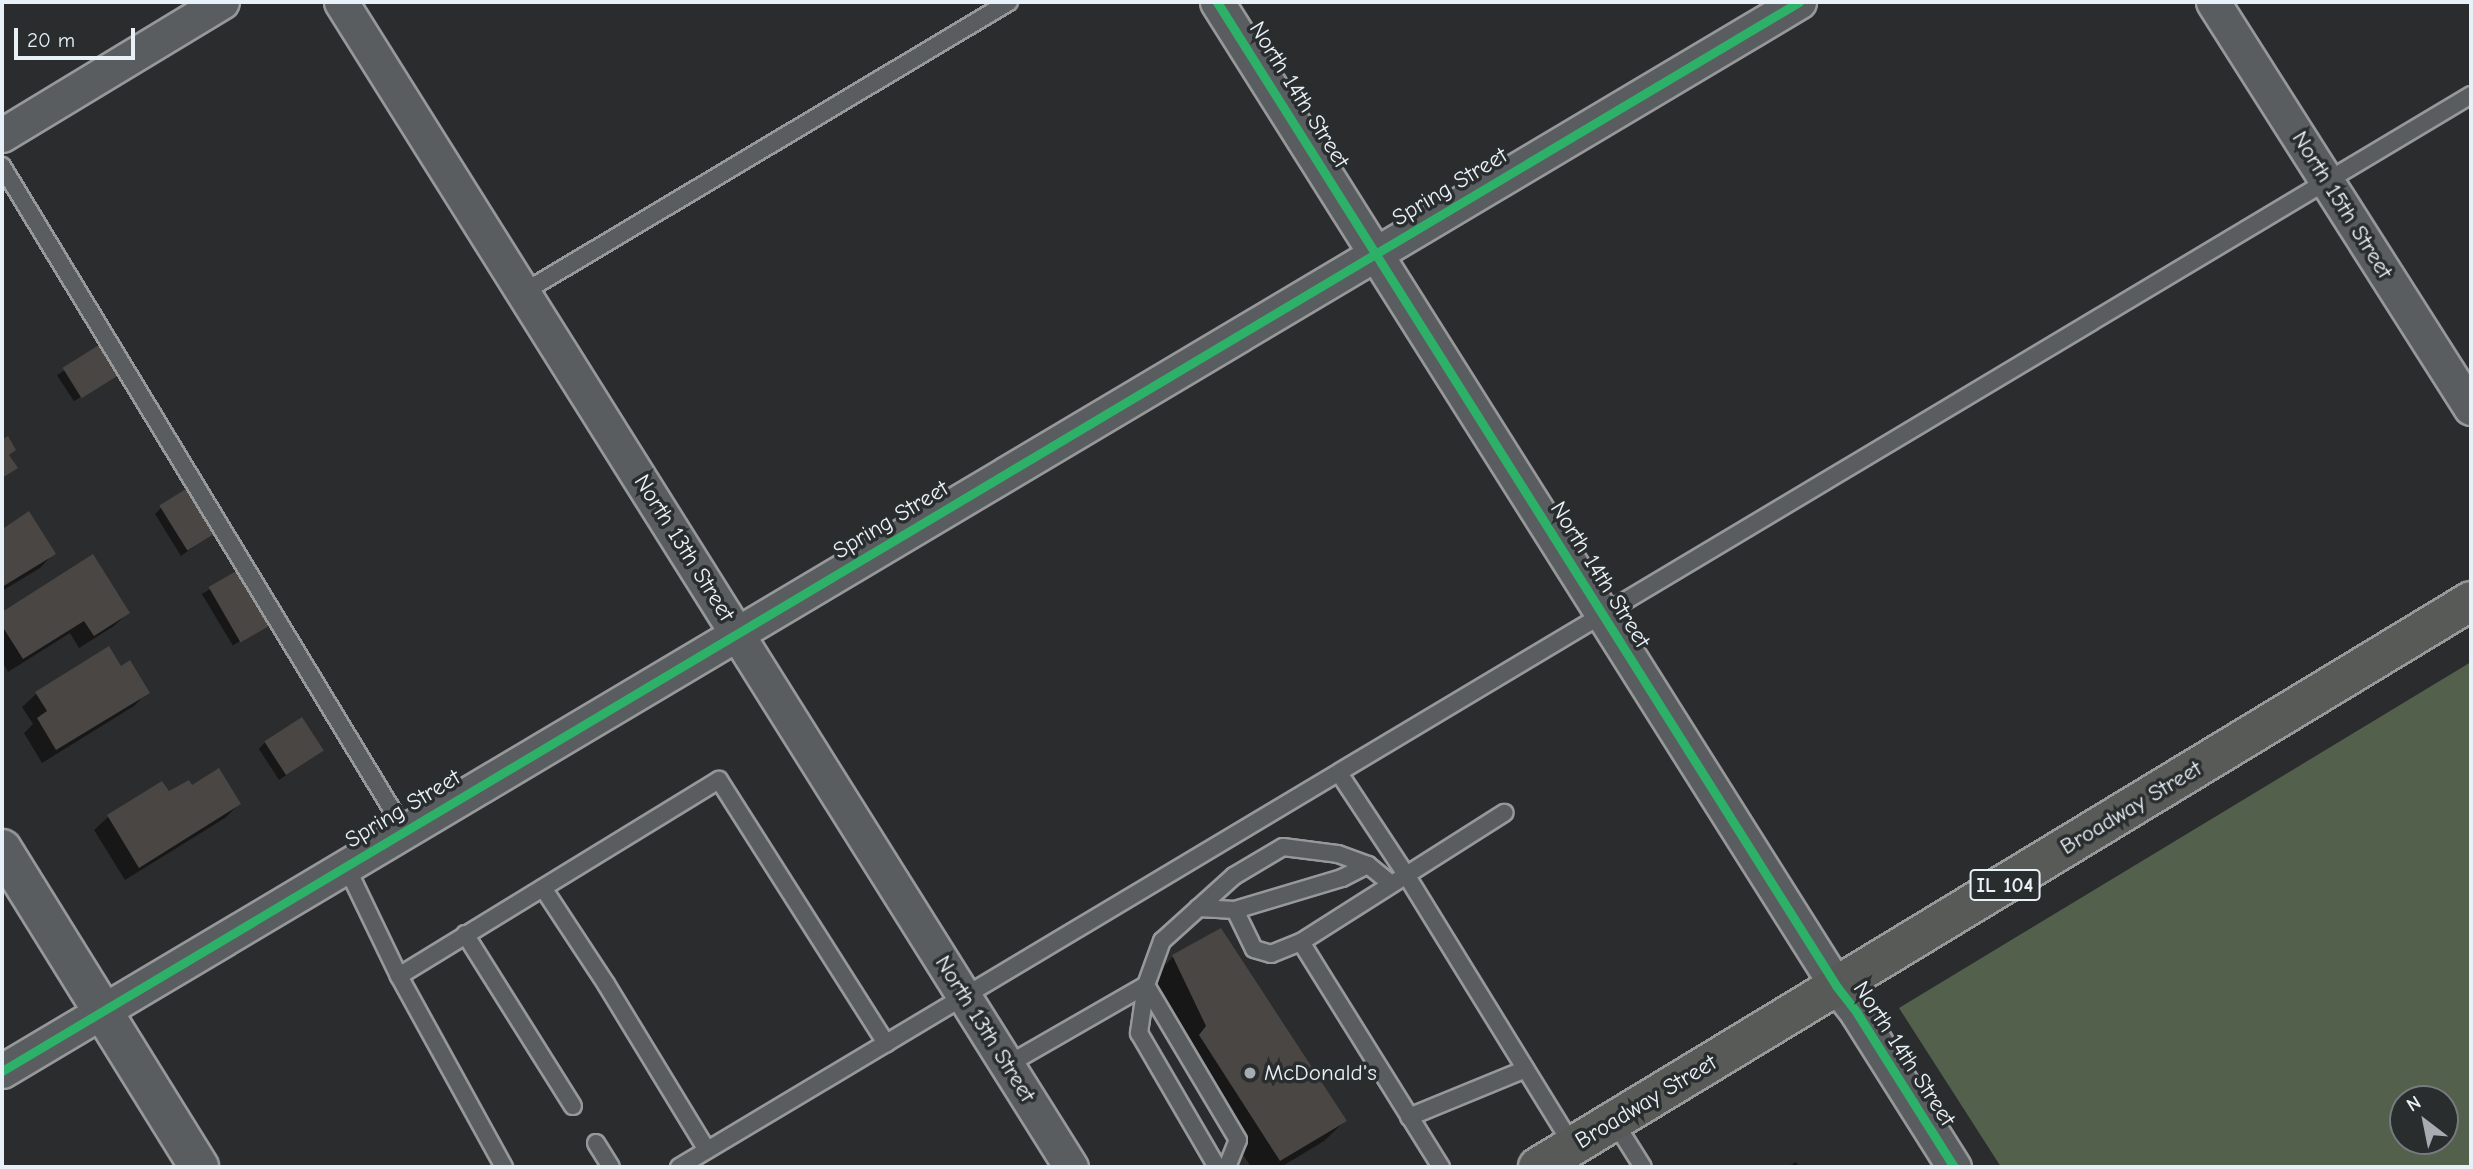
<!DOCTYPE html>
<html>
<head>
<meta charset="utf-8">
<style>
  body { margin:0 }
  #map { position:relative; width:2473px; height:1169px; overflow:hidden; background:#2b2c2d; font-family:"Comic Neue",sans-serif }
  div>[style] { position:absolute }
  .green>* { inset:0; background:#52604c }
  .shadow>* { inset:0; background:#0007; transform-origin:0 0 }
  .building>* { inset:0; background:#494644; transform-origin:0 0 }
  .roads { filter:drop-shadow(2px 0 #96989a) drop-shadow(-2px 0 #96989a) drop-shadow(0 2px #96989a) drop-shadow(0 -2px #96989a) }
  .lane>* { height:16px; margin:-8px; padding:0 8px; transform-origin:8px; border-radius:8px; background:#5a5d60 }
  .street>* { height:33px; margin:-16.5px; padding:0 16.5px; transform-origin:16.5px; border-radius:16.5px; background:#5a5d60 }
  .secondary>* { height:38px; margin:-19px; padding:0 19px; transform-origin:19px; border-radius:19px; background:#5a5d60 }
  .primary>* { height:38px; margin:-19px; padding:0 19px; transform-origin:19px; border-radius:19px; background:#585a57 }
  .cycleway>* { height:9px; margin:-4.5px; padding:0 4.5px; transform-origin:4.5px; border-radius:4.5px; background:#2db169 }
  .dots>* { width:19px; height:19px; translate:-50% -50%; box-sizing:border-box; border:4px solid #2a2d2e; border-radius:50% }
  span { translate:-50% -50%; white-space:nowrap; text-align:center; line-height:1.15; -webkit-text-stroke:7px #2a2d2e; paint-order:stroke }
  .shield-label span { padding:2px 5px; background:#2a2d2e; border:2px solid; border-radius:5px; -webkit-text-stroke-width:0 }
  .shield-label { font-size:21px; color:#e8f1f8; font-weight:700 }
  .street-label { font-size:23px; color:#e8f1f8 }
  .poi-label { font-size:23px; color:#e8f1f8 }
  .left { translate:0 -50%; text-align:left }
  .frame { position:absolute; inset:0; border:4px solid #e8f1f8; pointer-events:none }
  .north { position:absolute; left:2389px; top:1085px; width:70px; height:70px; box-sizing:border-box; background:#2a2d2e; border:2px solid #767b7f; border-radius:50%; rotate:328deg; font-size:19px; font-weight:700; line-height:28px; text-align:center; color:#e8f1f8 }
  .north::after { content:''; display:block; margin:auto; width:24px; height:32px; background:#a6acb1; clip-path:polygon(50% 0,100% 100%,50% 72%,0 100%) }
  .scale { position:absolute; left:14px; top:28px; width:121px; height:32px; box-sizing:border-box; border:4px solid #e8f1f8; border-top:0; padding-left:9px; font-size:21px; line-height:24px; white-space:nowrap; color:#e8f1f8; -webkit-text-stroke:5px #2a2d2e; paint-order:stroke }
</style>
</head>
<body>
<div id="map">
  <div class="green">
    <i style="clip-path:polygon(evenodd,2471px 662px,2471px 1167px,2001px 1167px,1899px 1008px,2471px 662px,2403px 1099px,2445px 1099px,2445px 1141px,2403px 1141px,2403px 1099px)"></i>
  </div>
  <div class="shadow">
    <i style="left:99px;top:348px;width:31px;height:50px;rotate:57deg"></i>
    <i style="clip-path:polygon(162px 507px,215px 531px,181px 556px,155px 514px)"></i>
    <i style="clip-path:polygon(2px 528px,53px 554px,40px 568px,2px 591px)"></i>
    <i style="clip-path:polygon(93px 557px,128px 613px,114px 626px,79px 648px,70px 633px,8px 672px,2px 661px,2px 614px)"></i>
    <i style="left:237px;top:573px;width:60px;height:41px;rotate:59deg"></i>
    <i style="clip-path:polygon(108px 648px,121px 668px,148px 692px,134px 706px,42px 763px,24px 733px,33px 724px,22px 707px,36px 694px)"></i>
    <i style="clip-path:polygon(265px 742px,322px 751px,279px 780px,259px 749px)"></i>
    <i style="clip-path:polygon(162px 783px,168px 794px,191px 787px,239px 804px,225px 818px,125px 880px,94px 830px,108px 817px)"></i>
    <i style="clip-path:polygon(1174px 956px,1345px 1121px,1324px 1141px,1281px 1167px,1251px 1167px,1180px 1056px,1187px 1048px,1153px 977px)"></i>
    <i style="clip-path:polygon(1796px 1162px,1799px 1167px,1787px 1167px)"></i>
  </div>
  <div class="building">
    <i style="left:99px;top:345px;width:36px;height:43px;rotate:58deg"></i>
    <i style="clip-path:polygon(8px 436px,16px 450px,9px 455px,18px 468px,2px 478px,2px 440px)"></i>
    <i style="left:189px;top:487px;width:53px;height:35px;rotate:58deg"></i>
    <i style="clip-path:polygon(29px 511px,56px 554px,2px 587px,2px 525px,4px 528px)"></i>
    <i style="clip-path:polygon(93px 554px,130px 613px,94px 636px,84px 621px,23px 659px,2px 626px,2px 612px)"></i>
    <i style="left:238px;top:570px;width:64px;height:34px;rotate:60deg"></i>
    <i style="clip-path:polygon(109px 646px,121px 666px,130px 660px,150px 693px,56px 750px,37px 718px,47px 711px,35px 692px)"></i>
    <i style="left:302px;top:717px;width:40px;height:45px;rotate:57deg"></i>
    <i style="clip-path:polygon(219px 768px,241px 804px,139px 868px,107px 815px,162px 781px,169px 791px,189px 780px,192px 785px)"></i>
    <i style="clip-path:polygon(1221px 928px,1347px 1121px,1280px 1161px,1199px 1035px,1206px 1026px,1172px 955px)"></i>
  </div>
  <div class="roads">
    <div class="lane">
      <i style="left:2px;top:166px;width:778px;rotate:58.78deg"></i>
      <i style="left:524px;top:292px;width:565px;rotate:-30.88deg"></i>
      <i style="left:1339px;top:773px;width:120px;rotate:56.6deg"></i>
      <i style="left:1405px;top:873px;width:321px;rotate:58.4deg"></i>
      <i style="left:346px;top:866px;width:122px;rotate:64.3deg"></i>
      <i style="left:399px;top:976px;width:218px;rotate:61.2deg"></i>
      <i style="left:543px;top:888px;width:115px;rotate:56.7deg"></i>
      <i style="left:606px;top:984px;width:194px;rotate:58.7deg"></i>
      <i style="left:1198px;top:908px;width:37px;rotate:3deg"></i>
      <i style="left:1235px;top:910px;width:112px;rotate:-16.7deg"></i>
      <i style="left:1342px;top:878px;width:29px;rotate:-27deg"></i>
      <i style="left:1235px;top:910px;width:43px;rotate:64deg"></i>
      <i style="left:1254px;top:949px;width:18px;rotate:16deg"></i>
      <i style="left:1271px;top:954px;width:32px;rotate:-22deg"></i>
      <i style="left:465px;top:934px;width:203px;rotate:57.9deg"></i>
      <i style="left:399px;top:976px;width:375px;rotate:-31.5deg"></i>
      <i style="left:719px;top:780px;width:312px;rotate:57.6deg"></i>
      <i style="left:1007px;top:1065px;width:160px;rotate:-29.9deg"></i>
      <i style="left:1146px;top:985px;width:49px;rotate:98.3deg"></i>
      <i style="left:1139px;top:1033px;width:155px;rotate:59.8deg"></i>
      <i style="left:1409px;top:1117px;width:126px;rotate:-22.3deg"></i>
      <i style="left:1614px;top:1121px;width:54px;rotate:57.8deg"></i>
      <i style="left:596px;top:1143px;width:28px;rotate:58deg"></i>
      <i style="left:679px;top:1167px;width:2088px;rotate:-30.89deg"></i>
      <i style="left:1227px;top:1167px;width:29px;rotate:-68deg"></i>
      <i style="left:1238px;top:1140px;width:180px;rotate:-120.7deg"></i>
      <i style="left:1146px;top:985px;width:47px;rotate:-70deg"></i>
      <i style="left:1162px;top:941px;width:97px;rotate:-42.1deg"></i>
      <i style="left:1234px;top:876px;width:57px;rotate:-30.6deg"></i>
      <i style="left:1283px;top:847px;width:55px;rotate:7.3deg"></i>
      <i style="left:1338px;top:854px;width:32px;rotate:20deg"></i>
      <i style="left:1368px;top:865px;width:28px;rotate:39deg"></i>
      <i style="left:1441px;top:1167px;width:265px;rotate:-121.9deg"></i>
      <i style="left:1301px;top:942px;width:241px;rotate:-32.4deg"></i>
    </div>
    <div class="street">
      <i style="left:341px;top:2px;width:1375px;rotate:57.93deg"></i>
      <i style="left:1217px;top:2px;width:1164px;rotate:57.81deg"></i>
      <i style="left:1837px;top:987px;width:33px;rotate:52deg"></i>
      <i style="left:1857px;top:1013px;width:182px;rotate:57.8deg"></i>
      <i style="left:2213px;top:2px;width:481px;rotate:57.6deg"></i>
      <i style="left:2px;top:135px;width:257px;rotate:-31.2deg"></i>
      <i style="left:2px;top:1071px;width:2091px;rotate:-30.75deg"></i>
    </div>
    <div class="secondary">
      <i style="left:2px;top:849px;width:374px;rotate:58.2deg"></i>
    </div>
    <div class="primary">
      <i style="left:1538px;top:1167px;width:1091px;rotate:-31.24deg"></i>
    </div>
  </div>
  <div class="cycleway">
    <i style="left:1217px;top:2px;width:1164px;rotate:57.81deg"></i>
    <i style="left:1837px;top:987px;width:33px;rotate:52deg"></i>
    <i style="left:1857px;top:1013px;width:182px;rotate:57.8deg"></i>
    <i style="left:2px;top:1071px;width:2091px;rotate:-30.75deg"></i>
  </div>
  <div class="dots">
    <i style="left:1250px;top:1073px;background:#a6acb1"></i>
  </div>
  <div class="shield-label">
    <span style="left:2005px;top:885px">IL 104</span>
  </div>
  <div class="street-label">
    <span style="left:1299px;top:95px;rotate:58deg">North 14th Street</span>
    <span style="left:1450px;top:187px;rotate:-31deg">Spring Street</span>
    <span style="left:2342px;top:205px;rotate:58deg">North 15th Street</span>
    <span style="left:891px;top:520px;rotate:-31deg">Spring Street</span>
    <span style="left:684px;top:548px;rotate:58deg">North 13th Street</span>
    <span style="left:1600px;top:575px;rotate:58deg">North 14th Street</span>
    <span style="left:2131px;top:808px;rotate:-31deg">Broadway Street</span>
    <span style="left:403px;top:809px;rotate:-31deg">Spring Street</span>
    <span style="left:985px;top:1029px;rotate:58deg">North 13th Street</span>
    <span style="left:1904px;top:1054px;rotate:57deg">North 14th Street</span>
    <span style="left:1646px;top:1102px;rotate:-31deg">Broadway Street</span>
  </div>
  <div class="poi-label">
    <span class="left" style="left:1264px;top:1073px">McDonald's</span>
  </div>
  <div class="frame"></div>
  <div class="north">N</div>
  <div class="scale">20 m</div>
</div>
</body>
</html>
